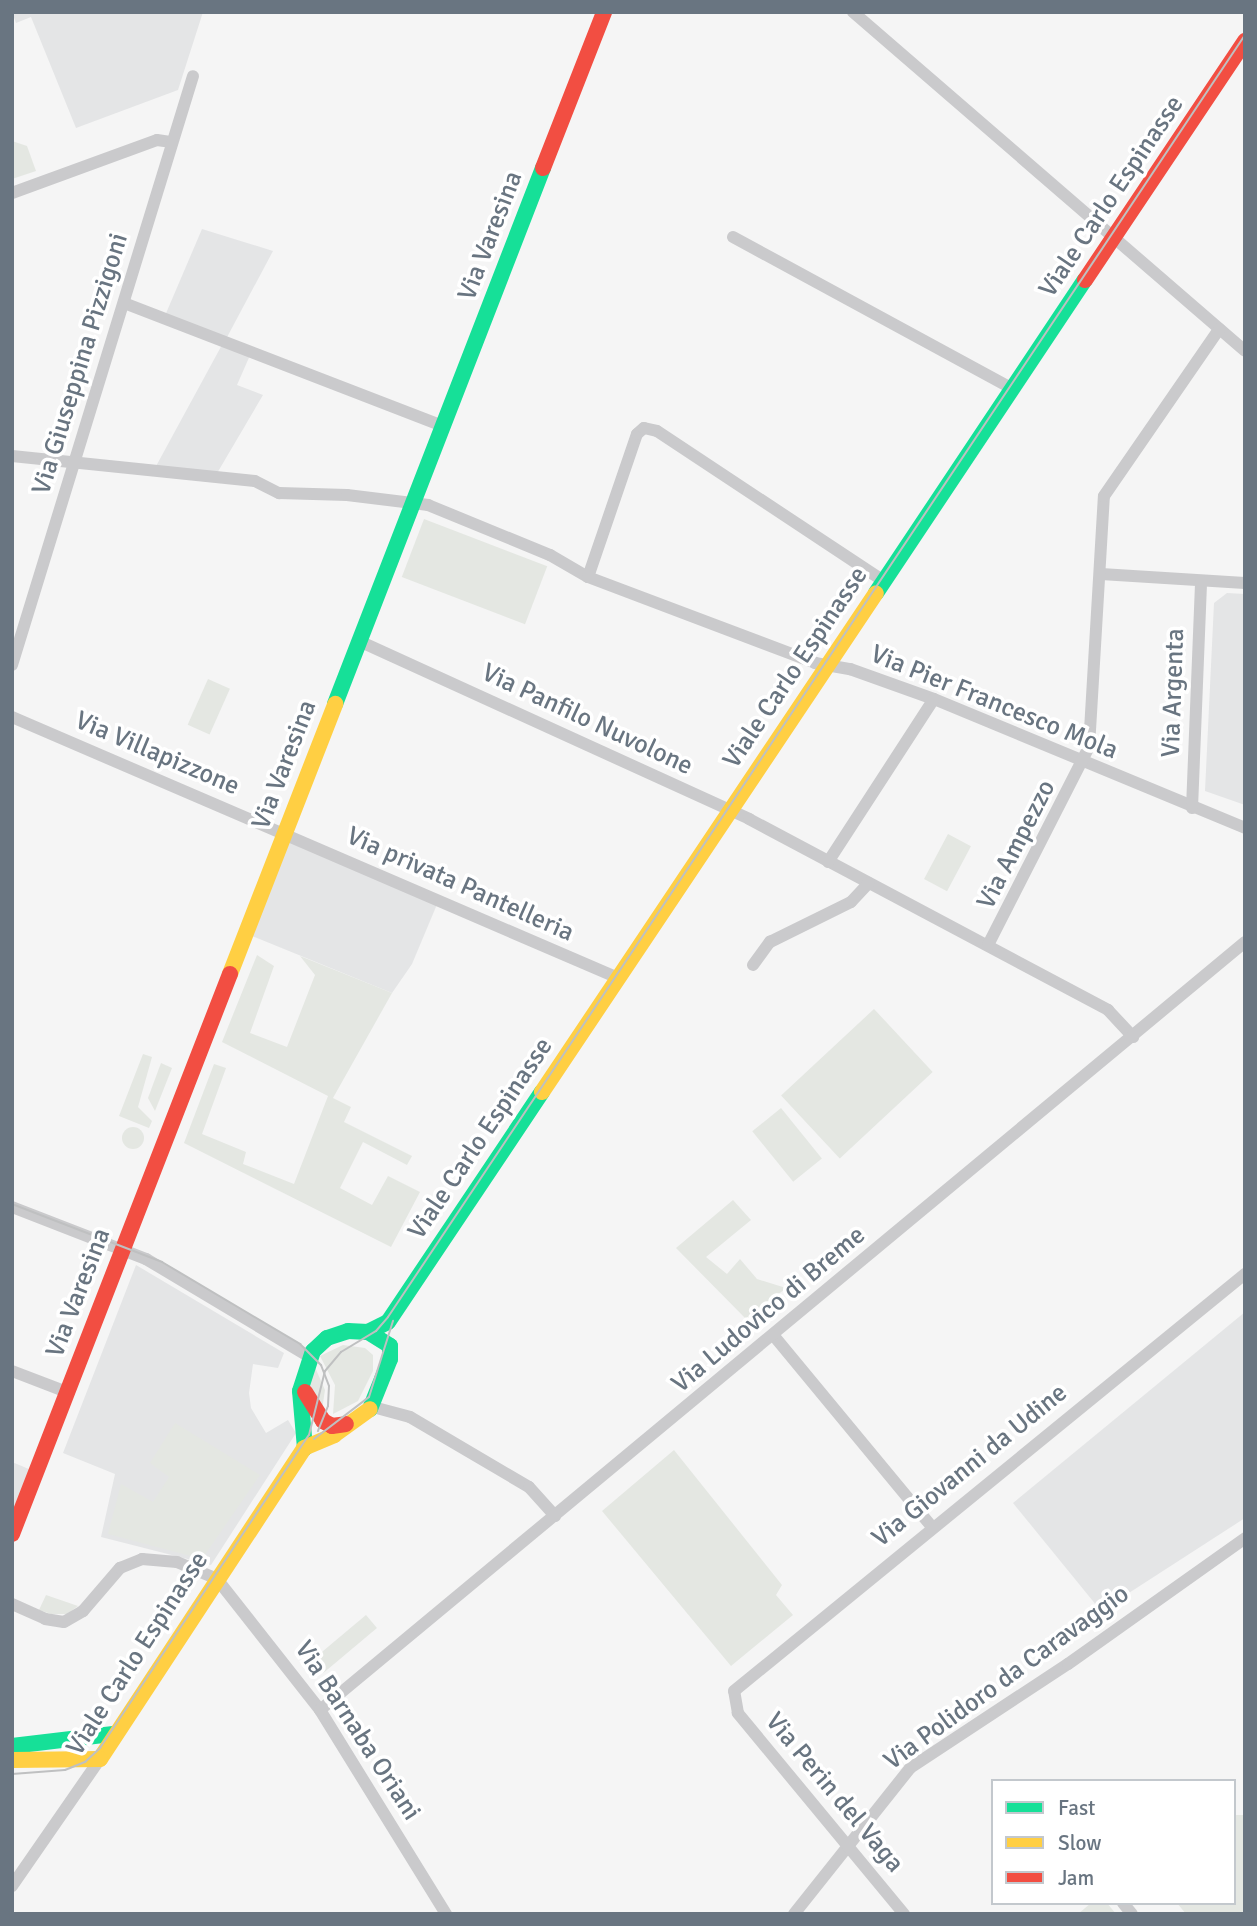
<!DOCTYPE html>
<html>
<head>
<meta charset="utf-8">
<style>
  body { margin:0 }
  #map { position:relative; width:1257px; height:1926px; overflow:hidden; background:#f5f5f5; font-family:Signika,sans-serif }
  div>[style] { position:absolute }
  .built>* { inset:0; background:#e4e5e6 }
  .green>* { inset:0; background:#e4e7e2; transform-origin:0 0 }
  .round { border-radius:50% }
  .street>* { height:12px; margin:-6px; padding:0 6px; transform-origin:6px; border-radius:6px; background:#cacacc }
  .fast>* { height:16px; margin:-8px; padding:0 8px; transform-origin:8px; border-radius:8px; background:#16e098 }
  .slow>* { height:16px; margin:-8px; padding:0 8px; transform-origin:8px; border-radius:8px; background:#ffcf43 }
  .jam>* { height:16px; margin:-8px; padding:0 8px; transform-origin:8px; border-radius:8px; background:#f24e42 }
  .tram>* { height:2px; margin:-1px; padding:0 1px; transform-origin:1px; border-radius:1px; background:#bfc0c1 }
  span { translate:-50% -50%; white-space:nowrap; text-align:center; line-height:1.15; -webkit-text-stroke:7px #fff; paint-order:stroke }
  .street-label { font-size:26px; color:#697581 }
  .frame { position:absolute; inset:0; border:14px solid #697581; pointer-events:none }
  .legend { position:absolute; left:991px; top:1779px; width:245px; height:126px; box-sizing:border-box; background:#fff; border:2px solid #c3c8cd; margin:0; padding:9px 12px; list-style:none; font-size:21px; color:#697581 }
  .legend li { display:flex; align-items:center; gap:14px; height:35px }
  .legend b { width:35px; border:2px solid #c3c8cd }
</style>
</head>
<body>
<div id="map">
  <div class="built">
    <i style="clip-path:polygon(12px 12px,203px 12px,178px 90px,76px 128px,31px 17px,16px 23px)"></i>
    <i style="clip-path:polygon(202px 229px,273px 251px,225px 341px,164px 318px)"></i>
    <i style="clip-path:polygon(223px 343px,251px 353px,237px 385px,263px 395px,216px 475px,155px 468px)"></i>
    <i style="clip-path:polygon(1227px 593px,1245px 594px,1245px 805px,1205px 791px,1214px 603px)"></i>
    <i style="clip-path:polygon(285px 834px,438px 902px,412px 964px,392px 993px,247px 934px)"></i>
    <i style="clip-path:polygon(136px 1265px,284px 1353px,278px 1368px,253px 1364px,249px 1393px,251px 1408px,266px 1433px,288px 1420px,296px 1433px,211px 1565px,101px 1537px,115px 1474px,63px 1453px)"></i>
    <i style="clip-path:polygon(1245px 1312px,1245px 1518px,1101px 1611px,1013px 1503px)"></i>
    <i style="clip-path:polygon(12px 1462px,36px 1472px,12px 1534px)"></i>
  </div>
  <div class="green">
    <i style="clip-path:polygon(12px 141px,27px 146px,36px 171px,12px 179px)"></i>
    <i style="left:424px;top:519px;width:132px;height:62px;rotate:21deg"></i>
    <i style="left:208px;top:679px;width:24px;height:50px;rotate:24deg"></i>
    <i style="left:948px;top:834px;width:26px;height:51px;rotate:28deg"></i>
    <i style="clip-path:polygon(257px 955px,274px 966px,250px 1033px,287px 1047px,315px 975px,300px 956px,392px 993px,333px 1098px,351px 1107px,344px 1122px,412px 1156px,407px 1165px,363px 1142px,340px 1188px,372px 1205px,388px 1176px,420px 1192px,391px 1247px,184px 1143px,214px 1064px,226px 1068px,202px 1134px,246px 1152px,243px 1164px,294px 1184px,328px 1096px,222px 1042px)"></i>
    <i style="left:874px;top:1009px;width:86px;height:127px;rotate:47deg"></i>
    <i style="clip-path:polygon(143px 1054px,152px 1057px,138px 1107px,152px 1121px,149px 1128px,119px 1116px)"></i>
    <i style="clip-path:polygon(161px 1063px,172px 1068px,155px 1111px,148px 1098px)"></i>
    <i style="left:781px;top:1108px;width:65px;height:37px;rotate:51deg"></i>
    <i class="round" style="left:122px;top:1127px;width:22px;height:22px"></i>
    <i style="clip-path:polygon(733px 1200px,751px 1220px,706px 1257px,727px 1274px,740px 1259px,757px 1279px,786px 1288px,747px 1320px,676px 1248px)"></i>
    <i style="clip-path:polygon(343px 1345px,365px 1348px,373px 1355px,373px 1371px,358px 1401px,333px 1414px,335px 1385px,320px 1356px)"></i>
    <i style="clip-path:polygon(314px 1365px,325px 1390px,322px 1410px,310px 1385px)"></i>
    <i style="clip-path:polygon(175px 1423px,260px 1475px,202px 1559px,108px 1534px,121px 1484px,153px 1502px,169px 1477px,150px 1463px)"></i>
    <i style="clip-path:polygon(674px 1450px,782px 1585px,776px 1595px,793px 1615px,731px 1666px,602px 1511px)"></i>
    <i style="clip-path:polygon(46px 1595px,78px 1606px,67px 1614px,51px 1614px,39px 1610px)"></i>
    <i style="left:366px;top:1615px;width:17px;height:70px;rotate:50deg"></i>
    <i style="clip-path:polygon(1234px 1815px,1245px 1815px,1245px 1914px,1186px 1914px,1177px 1903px,1234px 1903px)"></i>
    <i style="clip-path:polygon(1091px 1903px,1107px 1903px,1116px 1914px,1078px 1914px)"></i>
  </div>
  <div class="street">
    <i style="left:853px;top:12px;width:518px;rotate:40.85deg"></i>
    <i style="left:12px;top:193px;width:154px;rotate:-20.1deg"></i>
    <i style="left:157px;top:140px;width:15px;rotate:8deg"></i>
    <i style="left:733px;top:237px;width:319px;rotate:28.5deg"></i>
    <i style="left:124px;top:303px;width:342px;rotate:21.1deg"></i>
    <i style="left:12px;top:456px;width:244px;rotate:5.9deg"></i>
    <i style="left:255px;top:481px;width:27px;rotate:27deg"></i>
    <i style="left:279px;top:493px;width:68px;rotate:1.7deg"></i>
    <i style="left:347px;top:495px;width:82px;rotate:7deg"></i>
    <i style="left:428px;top:505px;width:132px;rotate:22.3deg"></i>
    <i style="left:550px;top:555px;width:44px;rotate:30.1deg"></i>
    <i style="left:588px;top:577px;width:243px;rotate:20.7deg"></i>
    <i style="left:815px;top:663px;width:36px;rotate:10deg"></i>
    <i style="left:850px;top:669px;width:89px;rotate:19.7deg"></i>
    <i style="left:934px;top:699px;width:337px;rotate:22.5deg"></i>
    <i style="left:1101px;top:574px;width:144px;rotate:3.6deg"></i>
    <i style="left:588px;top:577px;width:151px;rotate:-71.1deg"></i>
    <i style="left:637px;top:434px;width:9px;rotate:-41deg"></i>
    <i style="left:644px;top:428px;width:13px;rotate:13deg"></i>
    <i style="left:657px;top:431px;width:272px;rotate:33.5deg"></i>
    <i style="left:359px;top:641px;width:429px;rotate:24.5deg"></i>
    <i style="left:749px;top:819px;width:407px;rotate:28deg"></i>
    <i style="left:1108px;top:1010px;width:37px;rotate:47deg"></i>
    <i style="left:12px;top:665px;width:616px;rotate:-72.92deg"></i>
    <i style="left:12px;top:717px;width:660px;rotate:23.3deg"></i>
    <i style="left:1192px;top:808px;width:227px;rotate:-87.7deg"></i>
    <i style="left:828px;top:862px;width:194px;rotate:-57deg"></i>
    <i style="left:988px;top:945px;width:222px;rotate:-63deg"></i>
    <i style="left:1089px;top:747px;width:251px;rotate:-86.6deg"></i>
    <i style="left:1104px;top:496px;width:203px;rotate:-55.4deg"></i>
    <i style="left:753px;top:965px;width:29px;rotate:-54deg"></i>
    <i style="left:770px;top:942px;width:90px;rotate:-26.3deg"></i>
    <i style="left:851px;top:902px;width:26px;rotate:-47deg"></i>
    <i style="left:12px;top:1207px;width:144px;rotate:21.2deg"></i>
    <i style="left:146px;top:1259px;width:191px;rotate:30.9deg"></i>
    <i style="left:774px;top:1336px;width:246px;rotate:50.4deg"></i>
    <i style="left:12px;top:1371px;width:59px;rotate:20.9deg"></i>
    <i style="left:373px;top:1407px;width:38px;rotate:15deg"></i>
    <i style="left:410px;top:1417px;width:138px;rotate:30.5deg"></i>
    <i style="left:529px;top:1487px;width:39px;rotate:48deg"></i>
    <i style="left:12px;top:1604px;width:36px;rotate:24deg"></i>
    <i style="left:45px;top:1619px;width:19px;rotate:9deg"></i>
    <i style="left:64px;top:1622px;width:22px;rotate:-30deg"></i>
    <i style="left:83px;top:1611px;width:57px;rotate:-49.3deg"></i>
    <i style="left:120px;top:1568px;width:24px;rotate:-22deg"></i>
    <i style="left:142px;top:1559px;width:35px;rotate:5deg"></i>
    <i style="left:177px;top:1562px;width:43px;rotate:23deg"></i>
    <i style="left:217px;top:1579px;width:167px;rotate:51.8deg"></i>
    <i style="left:320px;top:1710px;width:240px;rotate:58.3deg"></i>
    <i style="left:320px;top:1710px;width:1202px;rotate:-39.7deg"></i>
    <i style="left:12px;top:1886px;width:155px;rotate:-55.3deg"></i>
    <i style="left:1123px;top:1903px;width:14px;rotate:51deg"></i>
    <i style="left:794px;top:1914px;width:186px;rotate:-51.5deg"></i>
    <i style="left:910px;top:1768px;width:189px;rotate:-33.4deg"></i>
    <i style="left:1068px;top:1664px;width:217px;rotate:-35.4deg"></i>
    <i style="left:904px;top:1914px;width:261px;rotate:-129.6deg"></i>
    <i style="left:738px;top:1713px;width:22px;rotate:-100deg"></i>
    <i style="left:734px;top:1691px;width:660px;rotate:-39.22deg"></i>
  </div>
  <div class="fast">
    <i style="left:876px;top:593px;width:376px;rotate:-56.3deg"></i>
    <i style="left:335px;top:704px;width:575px;rotate:-68.79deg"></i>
    <i style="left:368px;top:1332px;width:22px;rotate:-27deg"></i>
    <i style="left:388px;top:1322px;width:277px;rotate:-56.2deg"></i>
    <i style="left:305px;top:1448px;width:57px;rotate:-95deg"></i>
    <i style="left:300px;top:1391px;width:42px;rotate:-72deg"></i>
    <i style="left:313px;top:1351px;width:19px;rotate:-43deg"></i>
    <i style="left:327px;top:1338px;width:22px;rotate:-18deg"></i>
    <i style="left:348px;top:1331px;width:20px;rotate:3deg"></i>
    <i style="left:368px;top:1332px;width:26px;rotate:32deg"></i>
    <i style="left:390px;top:1346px;width:13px;rotate:90deg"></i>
    <i style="left:390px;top:1359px;width:54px;rotate:111.8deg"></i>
    <i style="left:12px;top:1746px;width:102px;rotate:-6.8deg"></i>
  </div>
  <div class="slow">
    <i style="left:230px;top:974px;width:290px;rotate:-68.7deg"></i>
    <i style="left:542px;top:1092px;width:600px;rotate:-56.2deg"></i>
    <i style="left:100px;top:1759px;width:372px;rotate:-56.7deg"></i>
    <i style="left:304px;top:1448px;width:33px;rotate:-23deg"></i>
    <i style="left:334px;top:1435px;width:44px;rotate:-35.8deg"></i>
    <i style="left:12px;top:1760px;width:88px;rotate:-0.7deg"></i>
  </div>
  <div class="jam">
    <i style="left:543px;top:168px;width:168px;rotate:-68.6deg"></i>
    <i style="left:1085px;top:280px;width:288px;rotate:-56.2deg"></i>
    <i style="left:305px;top:1392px;width:34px;rotate:58deg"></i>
    <i style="left:323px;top:1421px;width:10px;rotate:29deg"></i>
    <i style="left:332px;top:1426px;width:14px;rotate:-8deg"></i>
    <i style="left:12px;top:1534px;width:601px;rotate:-68.73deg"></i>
  </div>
  <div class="tram">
    <i style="left:12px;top:1204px;width:161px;rotate:21.1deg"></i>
    <i style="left:162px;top:1262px;width:161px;rotate:30.7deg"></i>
    <i style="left:300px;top:1344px;width:30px;rotate:45deg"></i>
    <i style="left:321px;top:1365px;width:22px;rotate:69deg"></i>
    <i style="left:329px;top:1386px;width:20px;rotate:93deg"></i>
    <i style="left:328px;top:1406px;width:27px;rotate:112deg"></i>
    <i style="left:314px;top:1439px;width:69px;rotate:-37.4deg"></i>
    <i style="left:369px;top:1397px;width:80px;rotate:-72.5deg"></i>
    <i style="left:12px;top:1774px;width:53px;rotate:-4.3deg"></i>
    <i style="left:65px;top:1770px;width:22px;rotate:-22deg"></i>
    <i style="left:85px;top:1762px;width:21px;rotate:-43deg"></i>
    <i style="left:100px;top:1748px;width:376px;rotate:-56.3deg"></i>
    <i style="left:309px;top:1435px;width:66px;rotate:-76deg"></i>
    <i style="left:325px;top:1371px;width:25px;rotate:-50deg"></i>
    <i style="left:341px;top:1352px;width:41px;rotate:-31deg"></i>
    <i style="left:376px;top:1331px;width:18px;rotate:-49deg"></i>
    <i style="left:388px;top:1317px;width:1542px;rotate:-56.24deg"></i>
  </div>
  <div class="street-label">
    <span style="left:1112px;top:197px;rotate:-56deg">Viale Carlo Espinasse</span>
    <span style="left:491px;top:236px;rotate:-69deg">Via Varesina</span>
    <span style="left:81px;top:364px;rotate:-73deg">Via Giuseppina Pizzigoni</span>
    <span style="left:796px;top:668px;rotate:-56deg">Viale Carlo Espinasse</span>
    <span style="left:1174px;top:693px;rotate:-88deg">Via Argenta</span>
    <span style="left:994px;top:703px;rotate:22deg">Via Pier Francesco Mola</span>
    <span style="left:587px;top:720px;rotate:25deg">Via Panfilo Nuvolone</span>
    <span style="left:157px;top:754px;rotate:23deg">Via Villapizzone</span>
    <span style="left:285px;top:765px;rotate:-69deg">Via Varesina</span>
    <span style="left:1017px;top:845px;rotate:-63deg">Via Ampezzo</span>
    <span style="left:460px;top:885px;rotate:24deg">Via privata Pantelleria</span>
    <span style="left:481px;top:1139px;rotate:-56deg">Viale Carlo Espinasse</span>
    <span style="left:79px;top:1293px;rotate:-69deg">Via Varesina</span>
    <span style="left:769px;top:1310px;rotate:-40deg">Via Ludovico di Breme</span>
    <span style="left:970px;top:1466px;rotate:-39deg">Via Giovanni da Udine</span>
    <span style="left:138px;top:1654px;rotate:-57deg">Viale Carlo Espinasse</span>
    <span style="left:1007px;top:1678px;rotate:-36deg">Via Polidoro da Caravaggio</span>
    <span style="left:357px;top:1731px;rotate:57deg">Via Barnaba Oriani</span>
    <span style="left:834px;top:1793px;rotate:50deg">Via Perin del Vaga</span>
  </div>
  <div class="frame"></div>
  <ul class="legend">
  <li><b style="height:9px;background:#16e098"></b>Fast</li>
  <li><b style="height:9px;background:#ffcf43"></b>Slow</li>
  <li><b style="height:9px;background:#f24e42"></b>Jam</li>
  </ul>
</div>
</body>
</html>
